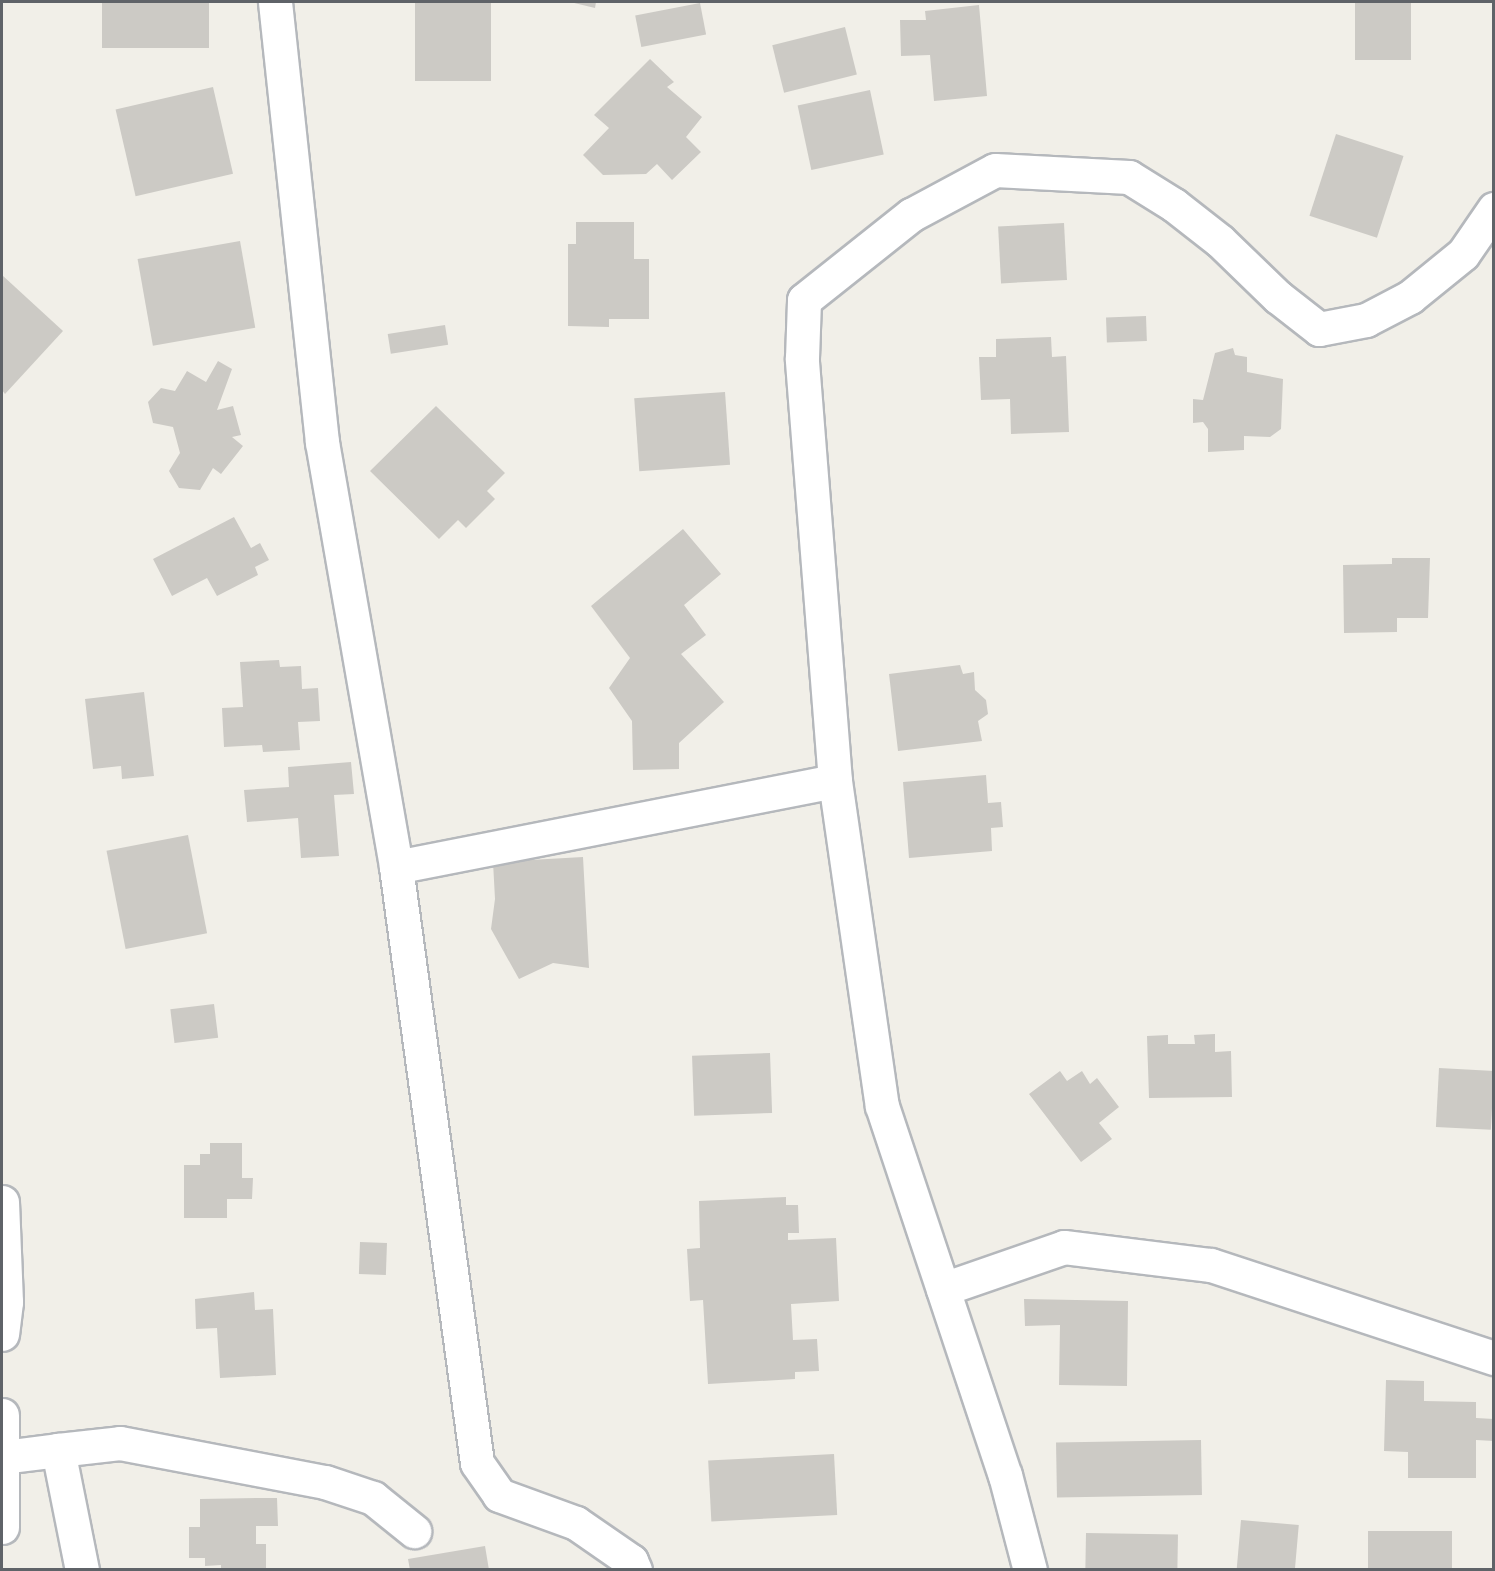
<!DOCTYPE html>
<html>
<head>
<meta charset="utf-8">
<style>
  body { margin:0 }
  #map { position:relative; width:1495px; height:1571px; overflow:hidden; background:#f1efe8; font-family:Roboto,sans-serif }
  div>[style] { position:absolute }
  .building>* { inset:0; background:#cccac5; transform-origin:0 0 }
  .roads { filter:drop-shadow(2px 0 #b5b8bc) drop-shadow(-2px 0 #b5b8bc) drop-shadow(0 2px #b5b8bc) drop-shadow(0 -2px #b5b8bc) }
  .street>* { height:33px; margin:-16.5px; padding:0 16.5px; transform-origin:16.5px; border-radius:16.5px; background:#fff }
  .secondary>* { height:33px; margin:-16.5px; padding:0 16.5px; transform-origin:16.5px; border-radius:16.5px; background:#fff }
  span { translate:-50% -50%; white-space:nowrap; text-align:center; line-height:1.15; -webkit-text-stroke:4.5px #fff; paint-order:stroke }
  .frame { position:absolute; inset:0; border:3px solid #5f6368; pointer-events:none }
</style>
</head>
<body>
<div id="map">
  <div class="building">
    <i style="left:102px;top:2px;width:107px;height:46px"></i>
    <i style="left:415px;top:2px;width:76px;height:79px"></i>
    <i style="clip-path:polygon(570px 2px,596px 2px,595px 8px)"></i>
    <i style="left:1355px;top:2px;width:56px;height:58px"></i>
    <i style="left:700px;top:3px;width:32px;height:66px;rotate:79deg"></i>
    <i style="clip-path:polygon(979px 5px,987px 96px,934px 101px,930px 55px,901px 56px,900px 20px,926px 20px,925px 11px)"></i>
    <i style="left:845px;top:27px;width:49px;height:75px;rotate:76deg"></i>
    <i style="clip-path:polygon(650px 59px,674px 82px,667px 87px,702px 117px,686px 137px,701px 152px,672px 180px,657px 164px,646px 174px,603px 175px,583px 155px,609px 128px,594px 115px)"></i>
    <i style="left:213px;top:87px;width:89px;height:100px;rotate:77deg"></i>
    <i style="left:870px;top:90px;width:66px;height:74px;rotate:78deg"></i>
    <i style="left:1336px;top:134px;width:71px;height:86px;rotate:18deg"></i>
    <i style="clip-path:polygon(576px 222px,634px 222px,634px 259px,649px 259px,649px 319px,609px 319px,609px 327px,568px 326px,568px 244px,576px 244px)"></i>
    <i style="left:1064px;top:223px;width:57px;height:66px;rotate:87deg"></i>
    <i style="left:240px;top:241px;width:88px;height:104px;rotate:80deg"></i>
    <i style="clip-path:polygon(2px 275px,63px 331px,5px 394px,2px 390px)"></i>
    <i style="left:1146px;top:316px;width:25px;height:40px;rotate:88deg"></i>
    <i style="left:445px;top:325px;width:20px;height:58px;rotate:81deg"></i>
    <i style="clip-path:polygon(1051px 337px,1052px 357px,1066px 356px,1069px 432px,1011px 434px,1010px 399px,981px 400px,979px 357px,996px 357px,996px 339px)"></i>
    <i style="clip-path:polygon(1233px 348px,1235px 355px,1247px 357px,1247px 372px,1283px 379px,1281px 429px,1270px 437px,1244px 436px,1244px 450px,1208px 452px,1208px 429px,1203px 422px,1193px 423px,1193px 399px,1203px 400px,1215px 353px)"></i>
    <i style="clip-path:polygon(218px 361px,232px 369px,217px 410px,233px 406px,241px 435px,232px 437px,243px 446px,221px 474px,213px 468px,200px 490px,179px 488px,169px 471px,180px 453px,173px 427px,153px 423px,148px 402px,161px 388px,175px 391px,187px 371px,206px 382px)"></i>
    <i style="left:725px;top:392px;width:73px;height:91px;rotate:86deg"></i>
    <i style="clip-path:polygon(436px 406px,505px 473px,487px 491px,495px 499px,466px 528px,458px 520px,439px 539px,370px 471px)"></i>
    <i style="clip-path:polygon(234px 517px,251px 548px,260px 543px,269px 560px,255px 567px,258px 575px,217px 596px,207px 578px,172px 596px,153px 559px)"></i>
    <i style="clip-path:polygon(683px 529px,721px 574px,684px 605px,706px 635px,681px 654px,724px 702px,679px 743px,679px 769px,633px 770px,632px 721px,609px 688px,630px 658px,591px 606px)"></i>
    <i style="clip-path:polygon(1392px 558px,1430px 558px,1428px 618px,1397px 618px,1397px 632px,1344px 633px,1343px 565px,1392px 564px)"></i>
    <i style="clip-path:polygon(279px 660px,280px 667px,301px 666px,302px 689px,318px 688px,320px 721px,298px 722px,300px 750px,263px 752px,262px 745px,224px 747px,222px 708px,243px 707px,240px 662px)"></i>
    <i style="clip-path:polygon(960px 665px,963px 674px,974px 672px,975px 690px,986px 700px,988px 714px,978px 721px,982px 741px,898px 751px,889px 674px)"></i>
    <i style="clip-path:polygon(144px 692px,154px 776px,122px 779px,121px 766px,93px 769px,85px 699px)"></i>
    <i style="clip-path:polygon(351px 762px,354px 794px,334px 795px,339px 856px,301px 858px,298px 818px,247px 822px,244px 790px,289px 787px,288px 767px)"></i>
    <i style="clip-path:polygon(986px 775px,988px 803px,1001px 802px,1003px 827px,991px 828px,992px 851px,909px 858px,903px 782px)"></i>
    <i style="left:188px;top:835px;width:100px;height:83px;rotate:79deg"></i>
    <i style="clip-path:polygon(583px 857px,589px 968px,553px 963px,519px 979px,491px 929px,495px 899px,493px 862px)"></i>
    <i style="left:214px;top:1004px;width:34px;height:44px;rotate:83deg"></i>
    <i style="clip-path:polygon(1215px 1034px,1215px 1052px,1231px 1051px,1232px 1097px,1149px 1098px,1147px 1036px,1168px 1035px,1168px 1044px,1195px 1044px,1194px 1035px)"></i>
    <i style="left:770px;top:1053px;width:60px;height:78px;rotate:88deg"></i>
    <i style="left:1439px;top:1068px;width:55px;height:59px;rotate:3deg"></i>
    <i style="clip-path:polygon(1060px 1071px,1067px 1081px,1082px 1071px,1090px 1084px,1097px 1078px,1119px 1107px,1099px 1123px,1112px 1139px,1081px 1162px,1029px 1094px)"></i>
    <i style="clip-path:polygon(210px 1143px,242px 1143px,242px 1178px,253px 1178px,252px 1199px,227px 1199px,227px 1218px,184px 1218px,184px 1165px,200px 1165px,200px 1154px,210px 1154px)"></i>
    <i style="clip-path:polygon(786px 1197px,786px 1205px,798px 1205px,799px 1233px,788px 1233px,788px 1240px,836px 1238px,839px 1301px,791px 1304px,793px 1340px,817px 1339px,819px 1371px,795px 1372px,795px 1379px,708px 1384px,703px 1300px,690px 1301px,687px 1249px,700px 1248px,699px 1201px)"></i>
    <i style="left:360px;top:1242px;width:27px;height:32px;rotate:2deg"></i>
    <i style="clip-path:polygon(254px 1292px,255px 1310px,273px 1309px,276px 1375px,220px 1378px,217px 1328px,196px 1329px,195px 1299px)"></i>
    <i style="clip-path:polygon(1024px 1299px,1128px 1301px,1127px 1386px,1059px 1385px,1060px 1325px,1025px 1326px)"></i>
    <i style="clip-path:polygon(1386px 1380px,1424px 1381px,1424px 1401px,1476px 1402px,1476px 1418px,1494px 1419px,1494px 1441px,1476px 1440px,1476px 1478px,1408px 1478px,1408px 1452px,1384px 1451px)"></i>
    <i style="left:1201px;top:1440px;width:55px;height:145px;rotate:89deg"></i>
    <i style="left:834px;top:1454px;width:61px;height:126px;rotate:87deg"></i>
    <i style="clip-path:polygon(257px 1498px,277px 1498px,278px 1526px,256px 1526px,256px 1544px,266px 1544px,266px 1568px,221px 1570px,221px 1565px,205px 1566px,205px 1558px,189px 1558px,189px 1527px,200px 1527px,200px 1499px)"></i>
    <i style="left:1241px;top:1520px;width:58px;height:50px;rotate:5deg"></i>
    <i style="left:1368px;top:1531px;width:84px;height:39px"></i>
    <i style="left:1086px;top:1533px;width:92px;height:37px;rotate:1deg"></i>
    <i style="clip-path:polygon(485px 1546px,489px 1570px,410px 1570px,408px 1559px)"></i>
  </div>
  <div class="roads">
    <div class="street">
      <i style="left:275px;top:2px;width:443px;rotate:83.9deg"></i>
      <i style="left:322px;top:442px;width:431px;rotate:80.1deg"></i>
      <i style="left:396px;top:867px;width:447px;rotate:-11.1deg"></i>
      <i style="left:835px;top:781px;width:424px;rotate:-94.5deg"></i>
      <i style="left:802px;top:358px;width:58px;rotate:-88deg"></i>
      <i style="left:804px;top:300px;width:137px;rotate:-38.5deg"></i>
      <i style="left:911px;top:215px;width:95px;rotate:-28.2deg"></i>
      <i style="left:995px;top:170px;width:134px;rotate:3deg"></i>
      <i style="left:1129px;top:177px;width:53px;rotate:31.9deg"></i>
      <i style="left:1174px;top:205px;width:58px;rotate:38deg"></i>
      <i style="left:1220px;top:241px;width:81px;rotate:44deg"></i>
      <i style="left:1278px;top:297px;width:52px;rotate:38deg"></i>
      <i style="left:1319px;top:329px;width:48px;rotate:-10.8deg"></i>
      <i style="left:1366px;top:320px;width:50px;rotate:-27.6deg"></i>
      <i style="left:1410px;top:297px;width:68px;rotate:-39.1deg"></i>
      <i style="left:1463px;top:254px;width:55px;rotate:-55.4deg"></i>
      <i style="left:835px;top:781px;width:328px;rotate:81.8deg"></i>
      <i style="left:882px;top:1106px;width:389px;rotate:71.6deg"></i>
      <i style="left:1005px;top:1475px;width:98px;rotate:75.3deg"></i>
      <i style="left:396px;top:867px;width:601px;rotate:82.26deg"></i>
      <i style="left:477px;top:1463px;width:39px;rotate:55deg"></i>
      <i style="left:499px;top:1495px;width:82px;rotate:20deg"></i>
      <i style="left:576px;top:1523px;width:67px;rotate:34.6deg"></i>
      <i style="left:631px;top:1561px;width:10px;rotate:66deg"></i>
      <i style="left:943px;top:1289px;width:128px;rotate:-19.1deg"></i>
      <i style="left:1064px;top:1247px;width:148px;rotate:7deg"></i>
      <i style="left:1211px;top:1265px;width:298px;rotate:18.2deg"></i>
      <i style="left:58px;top:1450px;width:62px;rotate:-6.4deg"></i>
      <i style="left:120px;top:1443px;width:209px;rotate:10.8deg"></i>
      <i style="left:325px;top:1482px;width:51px;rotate:18.4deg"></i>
      <i style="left:373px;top:1498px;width:53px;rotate:38.8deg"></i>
      <i style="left:3px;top:1457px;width:55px;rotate:-7.3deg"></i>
      <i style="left:58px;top:1450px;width:122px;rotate:78.7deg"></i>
    </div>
    <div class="secondary">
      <i style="left:2px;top:1202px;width:100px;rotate:87.7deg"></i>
      <i style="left:6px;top:1302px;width:32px;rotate:97deg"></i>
      <i style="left:2px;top:1415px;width:112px;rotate:90deg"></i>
    </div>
  </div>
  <div class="frame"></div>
</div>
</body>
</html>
